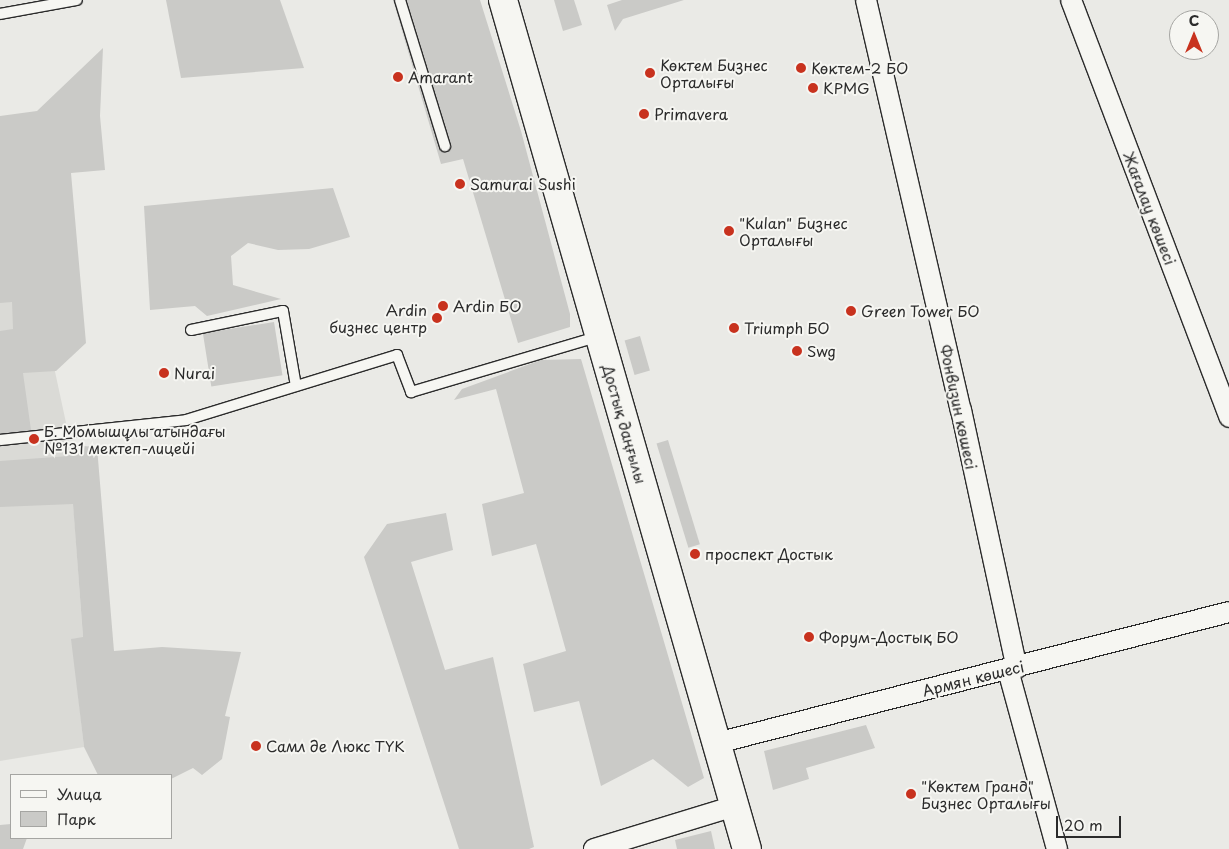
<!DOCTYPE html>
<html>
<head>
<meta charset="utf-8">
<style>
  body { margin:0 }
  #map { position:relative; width:1229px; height:849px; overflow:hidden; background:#eaeae6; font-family:"Playpen Sans",sans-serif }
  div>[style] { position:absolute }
  .built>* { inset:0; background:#dadad6 }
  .green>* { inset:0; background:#cacac7; transform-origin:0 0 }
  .roads { filter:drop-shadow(1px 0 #2b2b2b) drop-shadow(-1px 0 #2b2b2b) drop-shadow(0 1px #2b2b2b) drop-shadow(0 -1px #2b2b2b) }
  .service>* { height:10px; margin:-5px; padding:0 5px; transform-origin:5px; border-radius:5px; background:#f6f6f2 }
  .minor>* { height:20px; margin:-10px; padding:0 10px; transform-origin:10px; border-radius:10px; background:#f6f6f2 }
  .secondary>* { height:28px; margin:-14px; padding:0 14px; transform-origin:14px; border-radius:14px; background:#f6f6f2 }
  .dots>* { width:14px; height:14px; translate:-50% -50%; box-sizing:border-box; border:2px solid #f6f6f2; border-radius:50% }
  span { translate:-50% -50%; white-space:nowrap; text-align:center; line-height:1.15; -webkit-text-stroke:4px #f6f6f2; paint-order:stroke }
  .poi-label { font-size:15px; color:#2b2b2b }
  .left { translate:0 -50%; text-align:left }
  .right { translate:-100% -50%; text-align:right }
  .street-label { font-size:15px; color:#2b2b2b }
  .legend { position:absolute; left:10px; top:774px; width:162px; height:65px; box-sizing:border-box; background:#f6f6f2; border:1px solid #a5a5a2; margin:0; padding:6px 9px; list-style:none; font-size:15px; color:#2b2b2b }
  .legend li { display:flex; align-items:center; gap:10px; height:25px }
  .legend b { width:25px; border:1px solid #a5a5a2 }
  .north { position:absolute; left:1169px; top:10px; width:50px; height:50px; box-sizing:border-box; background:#f6f6f2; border:1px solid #a5a5a2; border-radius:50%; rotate:0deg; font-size:14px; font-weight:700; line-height:20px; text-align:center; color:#2b2b2b }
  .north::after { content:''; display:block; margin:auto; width:18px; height:22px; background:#c8321e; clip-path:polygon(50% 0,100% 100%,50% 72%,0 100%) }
  .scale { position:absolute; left:1056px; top:816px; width:65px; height:22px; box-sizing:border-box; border:2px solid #2b2b2b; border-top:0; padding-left:6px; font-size:15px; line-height:18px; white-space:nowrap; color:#2b2b2b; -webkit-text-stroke:4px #f6f6f2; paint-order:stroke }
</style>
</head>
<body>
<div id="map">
  <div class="built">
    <i style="clip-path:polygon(0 116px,68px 432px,83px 638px,72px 639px,84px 747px,0 761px)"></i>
  </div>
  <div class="green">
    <i style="clip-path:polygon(166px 0,280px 0,304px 68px,181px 78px)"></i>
    <i style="clip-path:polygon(393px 0,480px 0,521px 131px,570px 314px,570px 327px,518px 343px,463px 159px,441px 164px)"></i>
    <i style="clip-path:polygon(554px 0,574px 0,582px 25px,563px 31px)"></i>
    <i style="clip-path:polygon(622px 0,684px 0,623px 19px,615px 31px,607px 5px)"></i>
    <i style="clip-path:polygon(103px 48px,100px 116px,105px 170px,71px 173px,86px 343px,56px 371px,23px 373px,31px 430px,0 435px,0 331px,13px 329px,12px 302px,0 303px,0 116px,37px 111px)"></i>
    <i style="clip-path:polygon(333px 188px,350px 237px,309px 249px,278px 250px,248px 243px,231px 256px,233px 285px,281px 299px,207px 316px,195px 306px,150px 310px,144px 206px)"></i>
    <i style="left:274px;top:322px;width:54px;height:72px;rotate:81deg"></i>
    <i style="left:640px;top:336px;width:36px;height:16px;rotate:74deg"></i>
    <i style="clip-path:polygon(581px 359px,704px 778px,688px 787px,653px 759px,601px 786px,579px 701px,534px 712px,523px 664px,566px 651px,536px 544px,492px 556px,482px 504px,524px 493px,496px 389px,454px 400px,462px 389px,541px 360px)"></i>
    <i style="left:668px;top:440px;width:109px;height:12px;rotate:73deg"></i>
    <i style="clip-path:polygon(68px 445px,97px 447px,114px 651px,162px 647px,241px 652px,225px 716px,230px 717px,222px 759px,202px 775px,193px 768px,171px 779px,171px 775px,98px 775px,84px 747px,71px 639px,83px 637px,73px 504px,0 507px,0 461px,69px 456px)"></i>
    <i style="clip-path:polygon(446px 513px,453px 550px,411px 562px,445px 670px,493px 657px,534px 847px,529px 849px,459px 849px,364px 557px,387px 524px)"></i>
    <i style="clip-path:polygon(866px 725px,875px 748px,806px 768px,809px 779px,773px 790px,764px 751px)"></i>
    <i style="clip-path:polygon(11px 824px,11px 838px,27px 838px,23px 849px,0 849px,0 825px)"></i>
    <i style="clip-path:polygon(711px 831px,715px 849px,677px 849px,675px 840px)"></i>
  </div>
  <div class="roads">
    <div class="service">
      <i style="left:400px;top:0;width:153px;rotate:72.9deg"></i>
      <i style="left:0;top:14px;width:78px;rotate:-10.3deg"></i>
      <i style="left:191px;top:330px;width:94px;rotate:-11.7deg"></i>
      <i style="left:283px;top:311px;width:76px;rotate:80.2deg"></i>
      <i style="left:0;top:440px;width:187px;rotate:-6.1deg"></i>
      <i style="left:186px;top:420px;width:221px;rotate:-17.1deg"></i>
      <i style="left:397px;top:355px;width:40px;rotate:69deg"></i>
      <i style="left:411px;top:392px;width:197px;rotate:-16.5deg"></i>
    </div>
    <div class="minor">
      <i style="left:866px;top:0;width:421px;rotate:77deg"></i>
      <i style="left:961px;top:410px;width:264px;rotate:77.8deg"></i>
      <i style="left:1071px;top:0;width:446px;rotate:69.2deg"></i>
      <i style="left:1008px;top:670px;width:186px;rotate:74.7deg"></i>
      <i style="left:717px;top:743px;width:528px;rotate:-14.35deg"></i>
      <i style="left:594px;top:849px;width:147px;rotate:-17deg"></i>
    </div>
    <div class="secondary">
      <i style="left:503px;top:0;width:883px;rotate:73.97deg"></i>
    </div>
  </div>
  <div class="dots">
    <i style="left:801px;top:68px;background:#c8321e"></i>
    <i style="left:650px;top:73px;background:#c8321e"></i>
    <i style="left:398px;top:77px;background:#c8321e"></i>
    <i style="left:813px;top:88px;background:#c8321e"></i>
    <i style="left:644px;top:114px;background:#c8321e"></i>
    <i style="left:460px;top:184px;background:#c8321e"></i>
    <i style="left:729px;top:231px;background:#c8321e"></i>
    <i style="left:443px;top:306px;background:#c8321e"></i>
    <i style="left:851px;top:311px;background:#c8321e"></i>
    <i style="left:437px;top:318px;background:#c8321e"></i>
    <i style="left:734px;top:328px;background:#c8321e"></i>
    <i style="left:797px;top:351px;background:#c8321e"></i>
    <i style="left:164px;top:373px;background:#c8321e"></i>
    <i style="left:34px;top:439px;background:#c8321e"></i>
    <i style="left:695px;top:554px;background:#c8321e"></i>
    <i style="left:809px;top:637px;background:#c8321e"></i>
    <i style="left:256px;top:746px;background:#c8321e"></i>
    <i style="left:911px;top:794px;background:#c8321e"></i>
  </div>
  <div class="poi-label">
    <span class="left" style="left:660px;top:73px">Көктем Бизнес<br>Орталығы</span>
    <span class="left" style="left:811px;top:68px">Көктем-2 БО</span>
    <span class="left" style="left:408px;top:77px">Amarant</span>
    <span class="left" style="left:823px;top:88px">KPMG</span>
    <span class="left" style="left:654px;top:114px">Primavera</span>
    <span class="left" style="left:470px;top:184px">Samurai Sushi</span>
    <span class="left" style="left:739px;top:231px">"Kulan" Бизнес<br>Орталығы</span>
    <span class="left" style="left:453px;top:306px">Ardin БО</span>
    <span class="right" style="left:427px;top:318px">Ardin<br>бизнес центр</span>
    <span class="left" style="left:861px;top:311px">Green Tower БО</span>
    <span class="left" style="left:744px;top:328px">Triumph БО</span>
    <span class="left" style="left:807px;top:351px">Swg</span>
    <span class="left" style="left:174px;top:373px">Nurai</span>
    <span class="left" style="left:44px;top:439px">Б. Момышұлы атындағы<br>№131 мектеп-лицейі</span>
    <span class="left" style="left:705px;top:554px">проспект Достык</span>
    <span class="left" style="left:819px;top:637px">Форум-Достық БО</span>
    <span class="left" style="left:266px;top:746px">Самл де Люкс ТҮК</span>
    <span class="left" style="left:921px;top:794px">"Көктем Гранд"<br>Бизнес Орталығы</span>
  </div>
  <div class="street-label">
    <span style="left:1150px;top:208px;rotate:69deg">Жағалау көшесі</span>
    <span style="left:959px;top:407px;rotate:78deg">Фонвизин көшесі</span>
    <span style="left:625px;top:424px;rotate:74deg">Достық даңғылы</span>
    <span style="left:973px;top:678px;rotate:-14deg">Армян көшесі</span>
  </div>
  <ul class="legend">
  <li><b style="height:6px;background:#f6f6f2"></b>Улица</li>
  <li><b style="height:14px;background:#cacac7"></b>Парк</li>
  </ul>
  <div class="north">С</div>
  <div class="scale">20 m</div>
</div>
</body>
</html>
